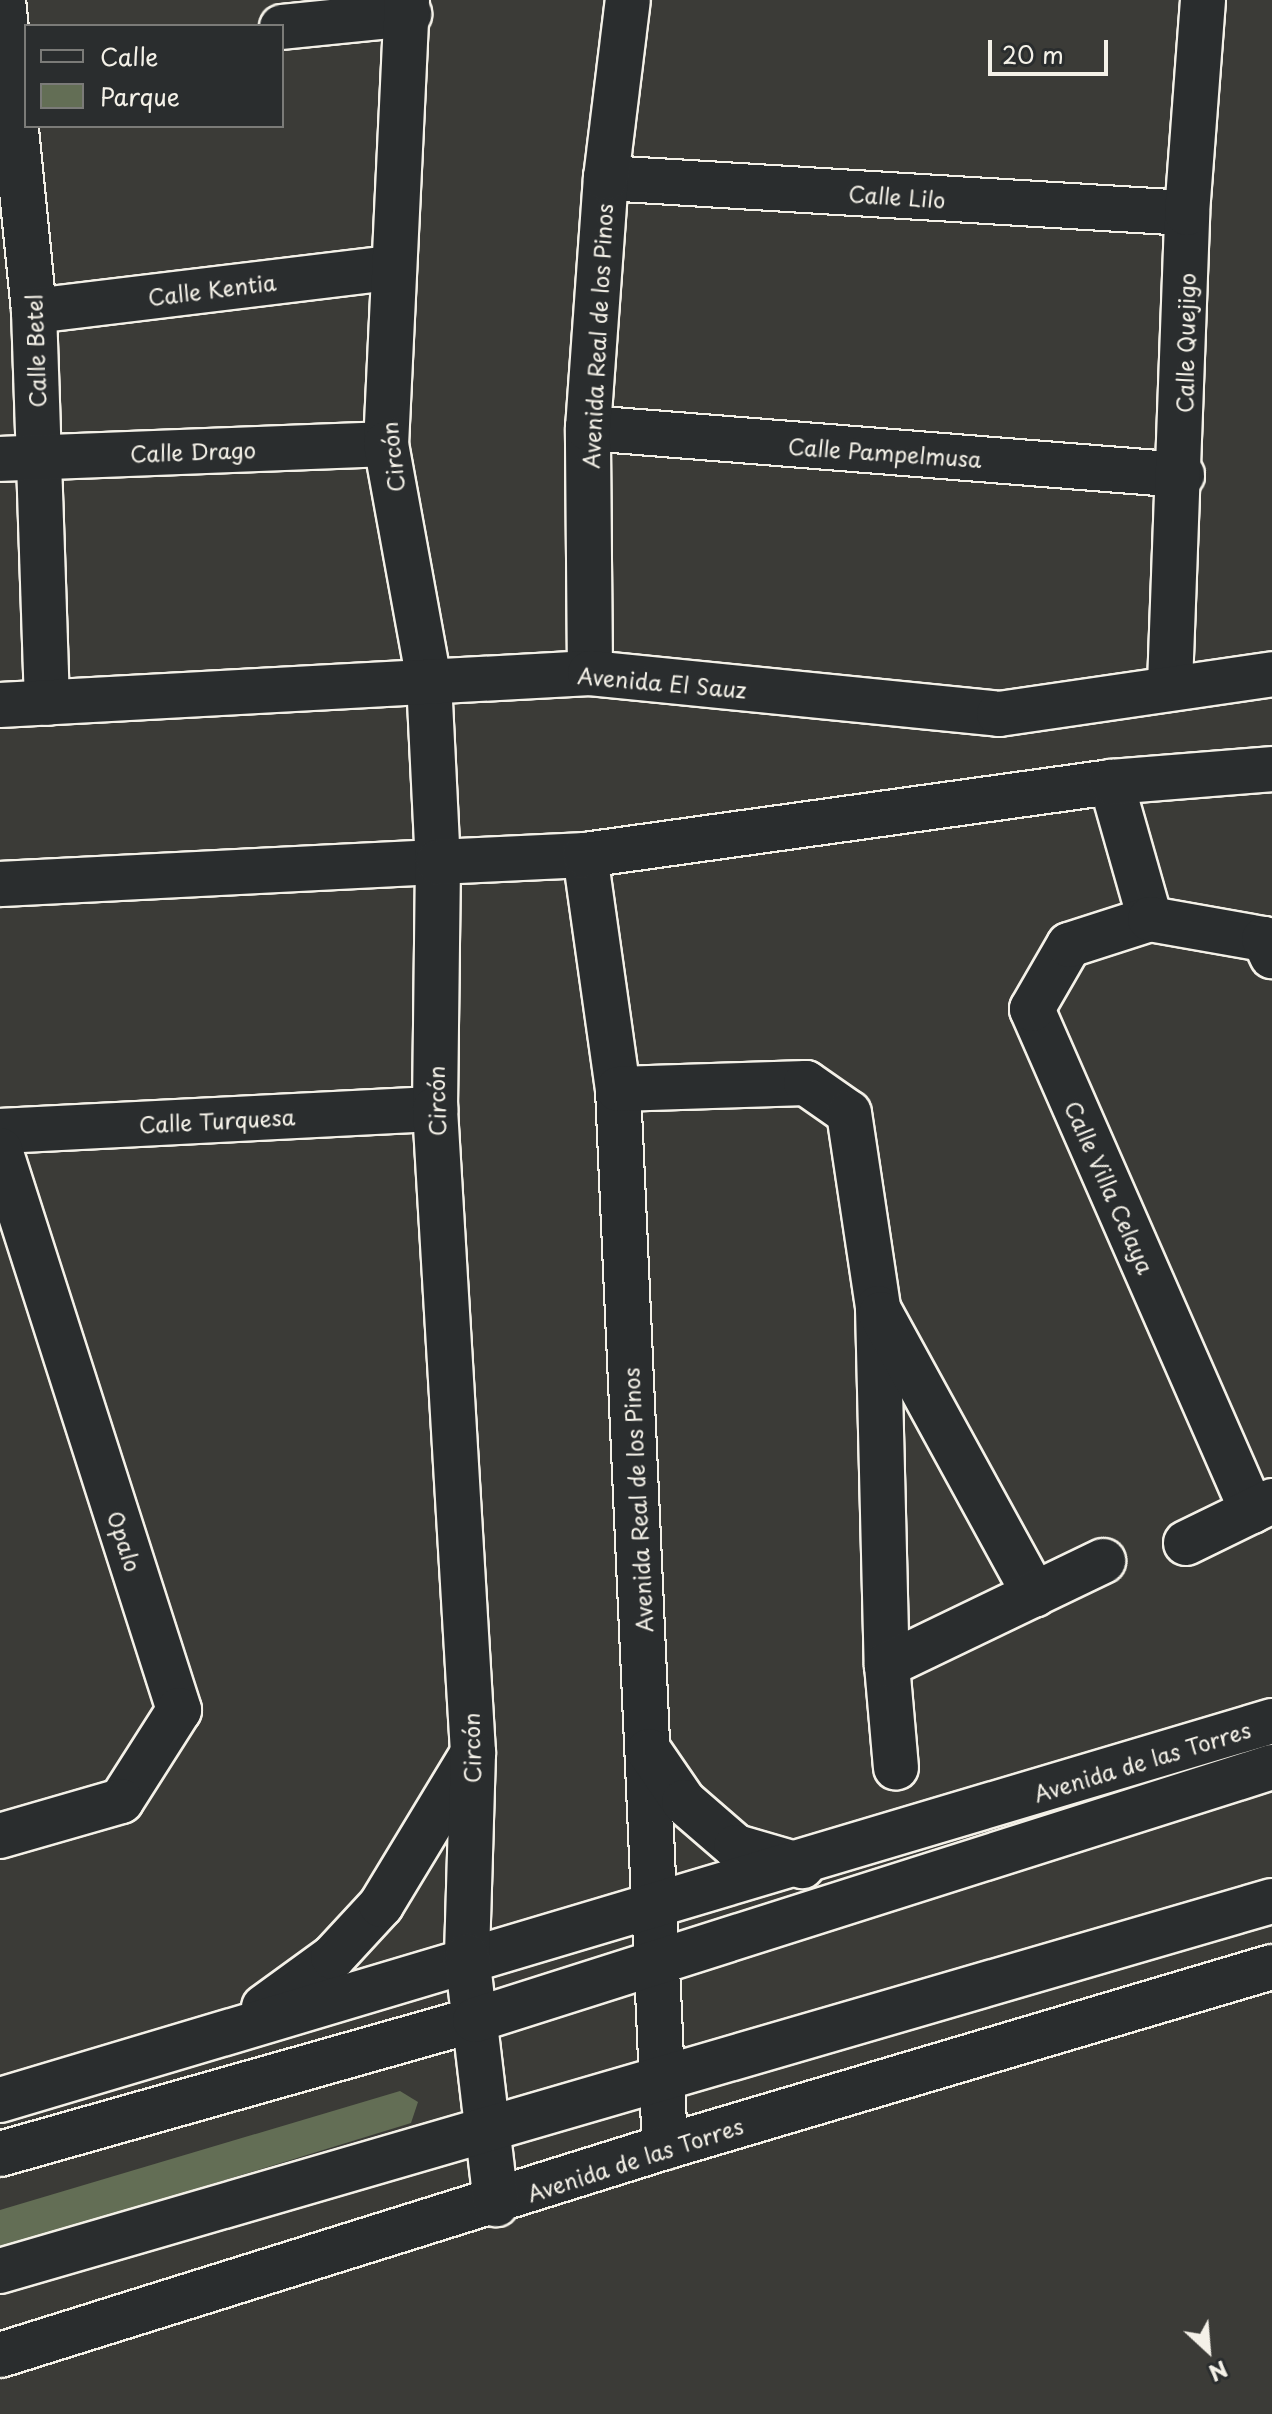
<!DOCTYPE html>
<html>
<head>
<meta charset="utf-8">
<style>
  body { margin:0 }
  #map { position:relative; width:1272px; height:2414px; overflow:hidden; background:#3b3b37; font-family:"Playpen Sans",sans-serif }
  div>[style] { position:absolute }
  .green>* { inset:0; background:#636e55 }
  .roads { filter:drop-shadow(2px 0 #f4f1e8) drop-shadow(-2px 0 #f4f1e8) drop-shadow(0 2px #f4f1e8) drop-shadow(0 -2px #f4f1e8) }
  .street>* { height:44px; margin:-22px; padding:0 22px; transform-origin:22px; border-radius:22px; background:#2a2d2e }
  .secondary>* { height:44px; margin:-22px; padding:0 22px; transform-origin:22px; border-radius:22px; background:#2a2d2e }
  .primary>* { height:44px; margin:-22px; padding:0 22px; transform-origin:22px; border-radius:22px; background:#2a2d2e }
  span { translate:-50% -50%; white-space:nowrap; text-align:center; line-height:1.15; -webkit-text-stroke:7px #2a2d2e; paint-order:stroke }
  .street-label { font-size:22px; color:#f4f1e8 }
  .legend { position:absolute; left:24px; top:24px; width:260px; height:104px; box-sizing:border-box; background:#2a2d2e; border:2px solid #7b7b78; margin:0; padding:10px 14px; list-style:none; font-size:24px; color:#f4f1e8 }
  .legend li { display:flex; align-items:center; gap:16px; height:40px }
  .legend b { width:40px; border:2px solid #7b7b78 }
  .north { position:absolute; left:1168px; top:2310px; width:80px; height:80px; -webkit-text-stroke:6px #2a2d2e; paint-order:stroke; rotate:154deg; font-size:22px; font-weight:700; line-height:32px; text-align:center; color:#f4f1e8 }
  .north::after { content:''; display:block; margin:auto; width:28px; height:36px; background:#f4f1e8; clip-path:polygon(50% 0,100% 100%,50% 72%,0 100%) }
  .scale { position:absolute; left:988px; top:40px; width:120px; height:36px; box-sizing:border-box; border:4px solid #f4f1e8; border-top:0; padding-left:10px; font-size:24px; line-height:28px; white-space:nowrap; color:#f4f1e8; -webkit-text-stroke:6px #2a2d2e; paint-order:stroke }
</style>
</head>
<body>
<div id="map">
  <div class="green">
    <i style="clip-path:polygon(400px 2091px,418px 2102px,411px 2123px,0 2249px,0 2210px)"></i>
  </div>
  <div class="roads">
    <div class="street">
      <i style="left:3px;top:0;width:313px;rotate:84.3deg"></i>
      <i style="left:34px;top:311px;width:392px;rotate:88.1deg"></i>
      <i style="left:282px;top:27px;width:128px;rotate:-5.8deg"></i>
      <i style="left:606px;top:178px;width:582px;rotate:3.45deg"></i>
      <i style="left:34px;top:311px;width:359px;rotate:-6.9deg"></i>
      <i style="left:588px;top:428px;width:596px;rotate:4.52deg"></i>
      <i style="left:0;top:459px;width:386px;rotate:-2.2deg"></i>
      <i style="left:1170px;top:685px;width:472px;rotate:-87.9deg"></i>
      <i style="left:1187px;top:213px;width:214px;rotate:-85.7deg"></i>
      <i style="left:1111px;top:782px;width:142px;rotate:74.1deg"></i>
      <i style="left:585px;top:855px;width:236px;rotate:82deg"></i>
      <i style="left:618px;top:1089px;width:1059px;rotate:87.46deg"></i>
      <i style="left:0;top:884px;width:439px;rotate:-2.9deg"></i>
      <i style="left:618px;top:1089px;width:188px;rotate:-1.8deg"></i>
      <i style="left:806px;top:1083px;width:52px;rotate:34.9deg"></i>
      <i style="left:849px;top:1113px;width:197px;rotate:81.5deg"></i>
      <i style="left:878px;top:1308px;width:357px;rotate:88.6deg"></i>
      <i style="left:887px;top:1665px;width:103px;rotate:85deg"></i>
      <i style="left:0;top:1131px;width:436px;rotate:-2.9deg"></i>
      <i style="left:0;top:1150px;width:588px;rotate:72.27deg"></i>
      <i style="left:179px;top:1710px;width:108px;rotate:122.5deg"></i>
      <i style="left:121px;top:1801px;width:126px;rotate:163.9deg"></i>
      <i style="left:881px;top:1314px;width:320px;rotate:61.3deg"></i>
      <i style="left:1252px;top:1511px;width:548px;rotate:-113.67deg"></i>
      <i style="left:1032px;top:1009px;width:74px;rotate:-60deg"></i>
      <i style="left:1069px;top:945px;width:85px;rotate:-17.8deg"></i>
      <i style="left:1150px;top:919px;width:116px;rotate:10deg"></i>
      <i style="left:1264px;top:939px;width:19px;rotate:65deg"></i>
      <i style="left:1186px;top:1543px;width:96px;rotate:-26deg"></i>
      <i style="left:887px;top:1665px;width:240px;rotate:-25.7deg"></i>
    </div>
    <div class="secondary">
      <i style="left:407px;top:0;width:444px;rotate:92.7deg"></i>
      <i style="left:386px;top:444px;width:241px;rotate:79.7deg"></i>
      <i style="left:590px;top:673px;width:245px;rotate:-90.5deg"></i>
      <i style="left:588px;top:428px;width:251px;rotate:-85.9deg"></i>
      <i style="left:606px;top:178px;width:179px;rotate:-83deg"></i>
      <i style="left:649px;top:1751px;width:62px;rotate:55.5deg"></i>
      <i style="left:684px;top:1802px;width:69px;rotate:40.9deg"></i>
      <i style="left:736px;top:1847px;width:69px;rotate:16.1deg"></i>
      <i style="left:264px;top:2007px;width:85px;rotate:-35.9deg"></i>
      <i style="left:333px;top:1957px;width:71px;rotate:-47.3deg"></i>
      <i style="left:381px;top:1905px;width:178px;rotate:-58.8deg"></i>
      <i style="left:0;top:2100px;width:1327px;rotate:-16.59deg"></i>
      <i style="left:0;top:2355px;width:697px;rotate:-17.37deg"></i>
      <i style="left:665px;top:2147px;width:633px;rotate:-16.52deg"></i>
    </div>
    <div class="primary">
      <i style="left:429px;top:681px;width:181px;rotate:87.2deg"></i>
      <i style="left:438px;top:862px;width:247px;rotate:90.7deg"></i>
      <i style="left:435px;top:1109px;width:645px;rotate:86.62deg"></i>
      <i style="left:473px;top:1753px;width:203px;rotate:91.7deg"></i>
      <i style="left:467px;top:1956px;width:250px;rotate:83.3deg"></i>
      <i style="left:0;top:705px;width:591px;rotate:-3.1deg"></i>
      <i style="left:590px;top:673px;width:411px;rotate:5.7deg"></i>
      <i style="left:999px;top:714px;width:276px;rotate:-8.3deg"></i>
      <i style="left:438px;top:862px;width:147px;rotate:-2.7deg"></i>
      <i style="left:585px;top:855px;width:531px;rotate:-7.9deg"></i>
      <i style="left:1111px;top:782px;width:162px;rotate:-4.6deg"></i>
      <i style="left:0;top:2154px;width:494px;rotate:-15.8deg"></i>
      <i style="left:475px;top:2020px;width:836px;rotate:-17.61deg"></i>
      <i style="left:0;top:2271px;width:1325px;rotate:-16.22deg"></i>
    </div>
  </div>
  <div class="street-label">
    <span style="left:897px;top:196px;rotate:4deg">Calle Lilo</span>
    <span style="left:212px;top:289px;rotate:-7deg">Calle Kentia</span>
    <span style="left:597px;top:336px;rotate:-87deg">Avenida Real de los Pinos</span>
    <span style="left:1185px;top:343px;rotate:-89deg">Calle Quejigo</span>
    <span style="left:35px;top:351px;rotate:-92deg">Calle Betel</span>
    <span style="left:193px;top:451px;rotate:-2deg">Calle Drago</span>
    <span style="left:885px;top:452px;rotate:4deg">Calle Pampelmusa</span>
    <span style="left:392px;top:457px;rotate:-96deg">Circón</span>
    <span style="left:662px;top:682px;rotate:5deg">Avenida El Sauz</span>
    <span style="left:436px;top:1101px;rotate:-91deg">Circón</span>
    <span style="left:217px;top:1120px;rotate:-3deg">Calle Turquesa</span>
    <span style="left:1110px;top:1187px;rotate:66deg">Calle Villa Celaya</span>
    <span style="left:637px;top:1500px;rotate:-93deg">Avenida Real de los Pinos</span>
    <span style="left:125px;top:1541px;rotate:72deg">Opalo</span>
    <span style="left:471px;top:1748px;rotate:-91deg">Circón</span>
    <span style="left:1142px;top:1761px;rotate:-17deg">Avenida de las Torres</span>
    <span style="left:635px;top:2159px;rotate:-18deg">Avenida de las Torres</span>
  </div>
  <ul class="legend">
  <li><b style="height:10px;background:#2a2d2e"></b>Calle</li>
  <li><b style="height:22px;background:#636e55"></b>Parque</li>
  </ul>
  <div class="north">N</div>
  <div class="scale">20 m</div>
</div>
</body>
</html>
